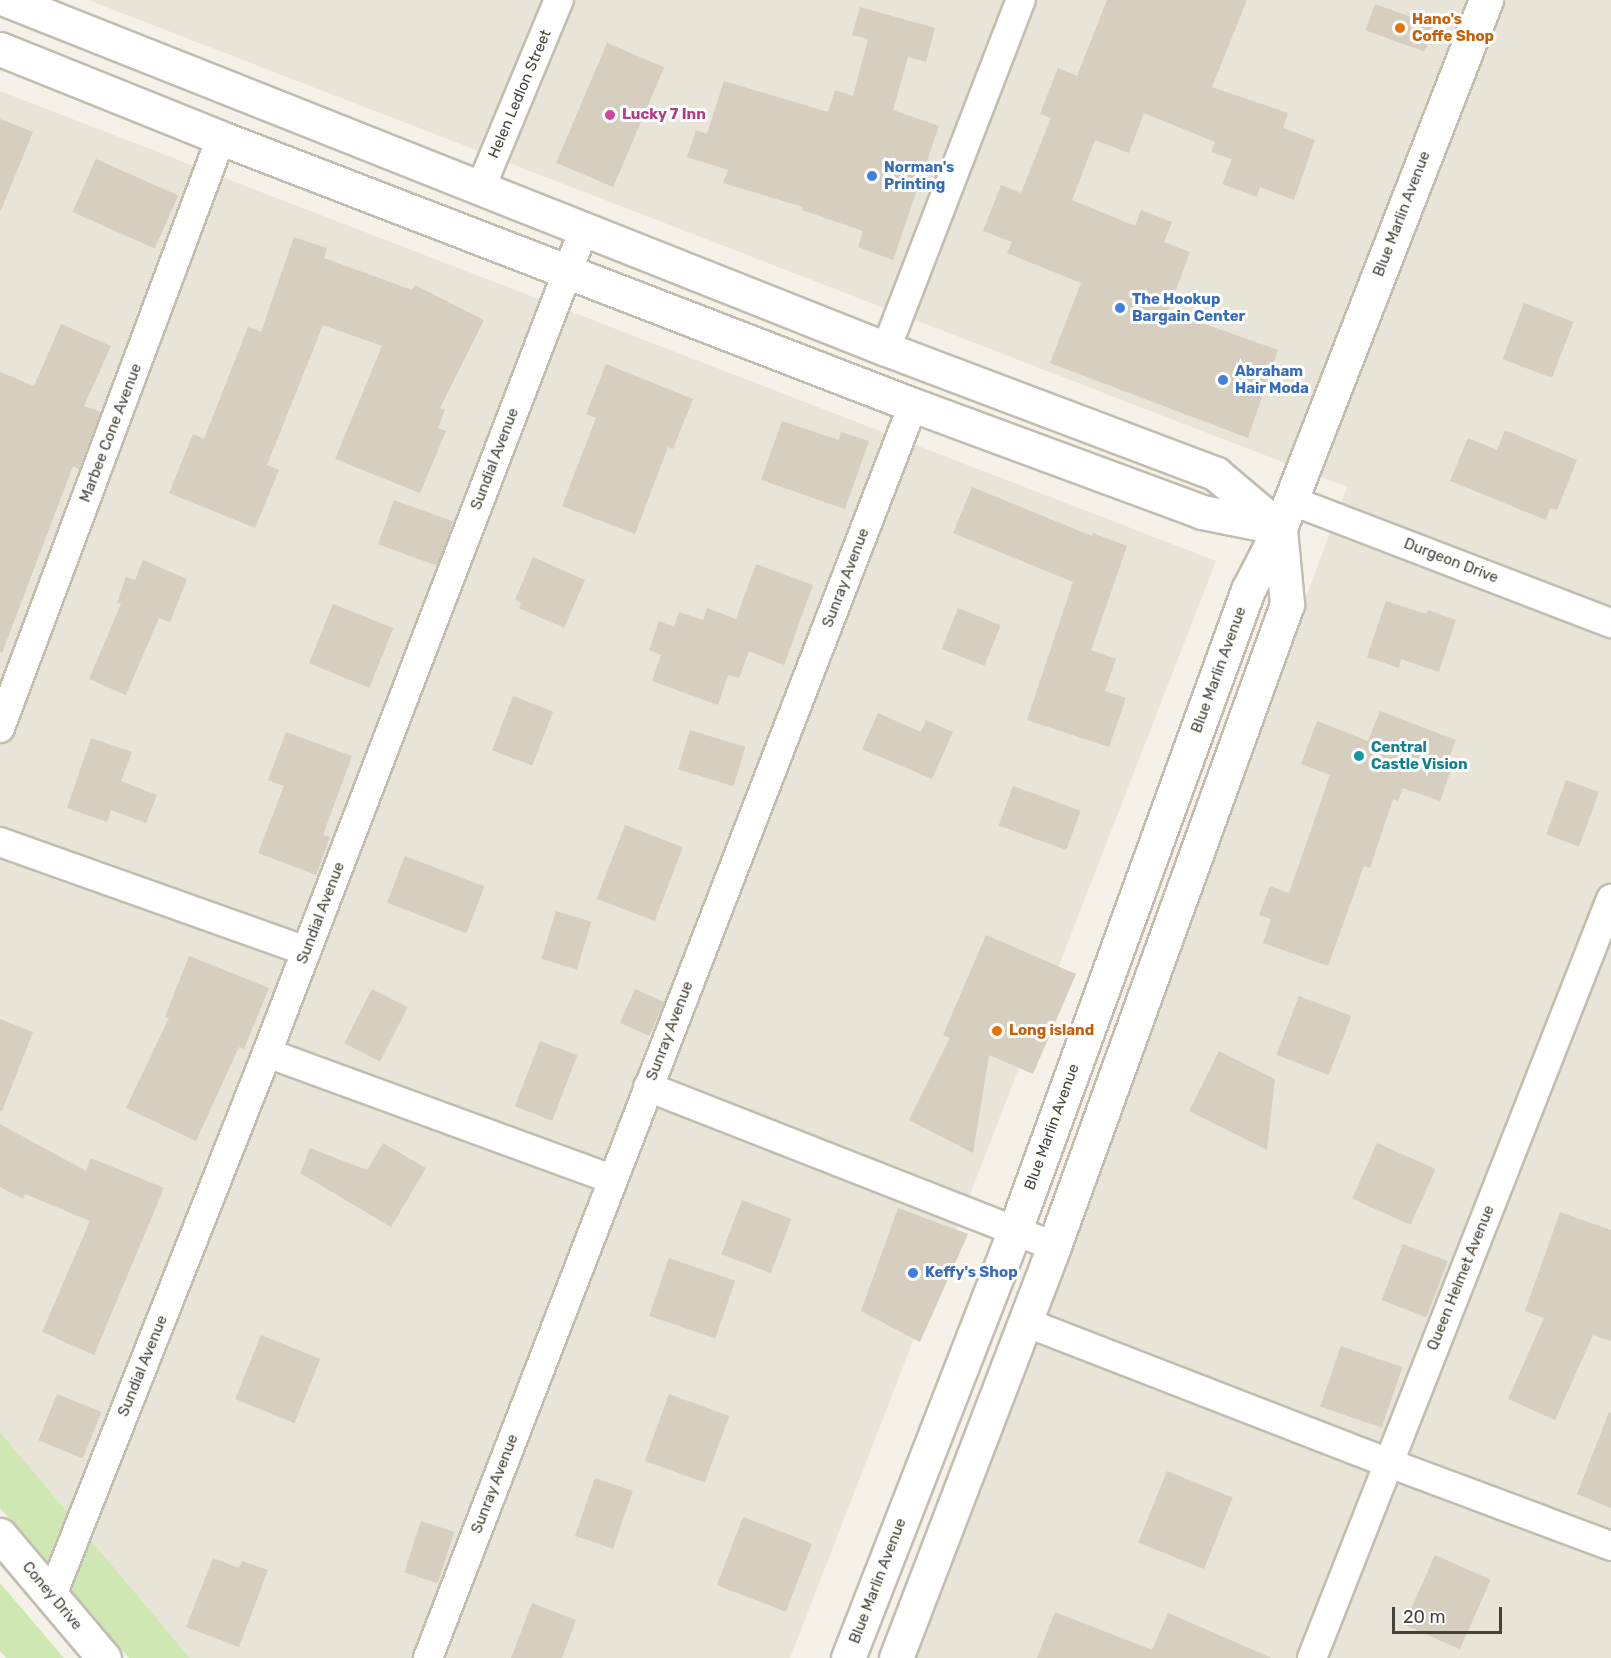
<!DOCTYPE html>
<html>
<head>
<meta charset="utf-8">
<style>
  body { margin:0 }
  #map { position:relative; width:1611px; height:1658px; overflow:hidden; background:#f5f1e9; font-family:Rubik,sans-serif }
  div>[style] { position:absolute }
  .residential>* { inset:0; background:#e8e4d8 }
  .green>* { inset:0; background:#cfe8b3 }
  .building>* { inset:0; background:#d6cebf; transform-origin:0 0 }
  .roads { filter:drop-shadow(2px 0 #c3bcaf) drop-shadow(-2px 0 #c3bcaf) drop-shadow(0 2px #c3bcaf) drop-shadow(0 -2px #c3bcaf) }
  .minor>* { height:28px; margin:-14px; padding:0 14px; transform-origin:14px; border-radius:14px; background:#fff }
  .tertiary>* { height:33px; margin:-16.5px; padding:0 16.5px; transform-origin:16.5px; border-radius:16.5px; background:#fff }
  .dots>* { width:16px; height:16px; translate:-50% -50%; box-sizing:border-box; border:3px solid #fff; border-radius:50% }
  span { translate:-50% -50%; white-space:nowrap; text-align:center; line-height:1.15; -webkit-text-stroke:6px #fff; paint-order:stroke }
  .food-label { font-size:15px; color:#c56008; font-weight:700 }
  .left { translate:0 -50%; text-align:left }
  .street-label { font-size:15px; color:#484238 }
  .hotel-label { font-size:15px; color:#b23c85; font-weight:700 }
  .shop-label { font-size:15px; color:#366cbe; font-weight:700 }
  .culture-label { font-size:15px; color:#0d838f; font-weight:700 }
  .scale { position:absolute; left:1392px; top:1607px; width:110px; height:27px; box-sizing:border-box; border:3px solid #484238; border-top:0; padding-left:8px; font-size:18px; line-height:21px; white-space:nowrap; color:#484238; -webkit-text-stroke:4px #fff; paint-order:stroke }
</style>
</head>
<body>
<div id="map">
  <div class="residential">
    <i style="clip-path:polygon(88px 0,1611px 0,1611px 1658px,911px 1658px,1347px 487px)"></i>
    <i style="clip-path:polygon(0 91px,1216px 561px,790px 1658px,190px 1658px,0 1432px)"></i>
  </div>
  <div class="green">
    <i style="clip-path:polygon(0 1432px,190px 1658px,129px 1658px,0 1508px)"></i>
    <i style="clip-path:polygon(0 1583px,64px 1658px,6px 1658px,0 1651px)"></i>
  </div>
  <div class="building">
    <i style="clip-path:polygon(1107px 0,1247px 0,1212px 87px,1288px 113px,1283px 128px,1315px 140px,1294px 200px,1260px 187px,1257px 197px,1222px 184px,1232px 159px,1211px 152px,1215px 142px,1144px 113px,1129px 153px,1095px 140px,1072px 200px,1135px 226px,1141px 210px,1172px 222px,1164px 242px,1190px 252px,1168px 311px,1278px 350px,1248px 438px,1050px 363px,1081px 283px,1007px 253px,1012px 242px,983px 231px,1001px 185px,1021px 193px,1051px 118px,1040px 114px,1058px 68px,1077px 76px)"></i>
    <i style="left:1375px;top:4px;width:63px;height:28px;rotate:20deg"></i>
    <i style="clip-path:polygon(860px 7px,935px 28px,926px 62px,908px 57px,893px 110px,939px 126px,893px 260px,858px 247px,863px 231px,802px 210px,803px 207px,723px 183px,728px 170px,687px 157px,696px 130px,707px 134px,724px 81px,828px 112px,835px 90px,853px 96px,868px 39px,852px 35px)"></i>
    <i style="left:607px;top:43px;width:62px;height:130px;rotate:23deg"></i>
    <i style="clip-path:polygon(0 119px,33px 132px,1px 210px,0 210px)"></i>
    <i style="left:96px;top:159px;width:90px;height:58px;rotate:24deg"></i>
    <i style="clip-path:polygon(294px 237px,327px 248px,324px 258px,412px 290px,415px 285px,484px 320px,440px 408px,445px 410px,438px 428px,446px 431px,420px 493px,335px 459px,382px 346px,323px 325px,267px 465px,279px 470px,255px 528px,169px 493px,193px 434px,204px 439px,248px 327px,261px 332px)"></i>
    <i style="left:1524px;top:303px;width:53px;height:60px;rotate:21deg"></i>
    <i style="clip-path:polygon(61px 324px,111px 346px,84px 406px,101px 412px,79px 469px,73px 466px,2px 653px,0 652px,0 372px,34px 386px)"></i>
    <i style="clip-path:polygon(606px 364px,693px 399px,673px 449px,668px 447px,635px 534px,562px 506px,596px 418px,586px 414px)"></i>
    <i style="clip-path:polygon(782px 421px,839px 440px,841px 432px,869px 441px,845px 509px,761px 480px)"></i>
    <i style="clip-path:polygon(1505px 430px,1577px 460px,1557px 510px,1550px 508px,1546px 520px,1450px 481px,1468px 438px,1497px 450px)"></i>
    <i style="clip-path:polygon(972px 487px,1092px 536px,1093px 533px,1127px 546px,1091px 650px,1116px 659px,1105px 691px,1126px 698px,1109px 747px,1027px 720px,1073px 582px,953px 533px)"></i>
    <i style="left:394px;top:500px;width:63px;height:47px;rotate:20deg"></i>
    <i style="clip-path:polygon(533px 557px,585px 580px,564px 628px,519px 608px,521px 603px,515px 600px)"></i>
    <i style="clip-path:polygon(143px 560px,187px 579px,170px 622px,159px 618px,126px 695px,89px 679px,121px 604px,117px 603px,126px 577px,135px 580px)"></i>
    <i style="clip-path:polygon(756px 564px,813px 585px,784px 665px,749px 651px,739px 678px,728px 675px,718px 705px,652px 681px,661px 655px,649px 650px,659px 621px,674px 627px,679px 612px,703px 620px,707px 608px,736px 619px)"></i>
    <i style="clip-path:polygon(1386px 601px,1426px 614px,1428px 610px,1456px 620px,1439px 672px,1401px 659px,1399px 668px,1367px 657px)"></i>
    <i style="left:333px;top:604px;width:65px;height:64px;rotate:22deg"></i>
    <i style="left:958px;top:608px;width:46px;height:44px;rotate:22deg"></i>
    <i style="left:513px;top:696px;width:43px;height:58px;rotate:21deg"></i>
    <i style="clip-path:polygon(1380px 711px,1456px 740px,1445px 768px,1451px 770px,1440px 801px,1403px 788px,1398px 801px,1393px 799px,1370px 868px,1364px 866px,1328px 966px,1263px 943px,1271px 919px,1259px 915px,1270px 886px,1289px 893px,1330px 775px,1301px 764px,1317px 721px,1368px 741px)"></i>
    <i style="clip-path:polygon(878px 713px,921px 732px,926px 720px,953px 732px,932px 779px,862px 749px)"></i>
    <i style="left:690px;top:730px;width:58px;height:41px;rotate:17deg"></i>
    <i style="clip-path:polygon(286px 732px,352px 756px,323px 835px,330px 837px,316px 875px,258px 853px,284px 786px,268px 780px)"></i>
    <i style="clip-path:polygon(91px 738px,132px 752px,121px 781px,157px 795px,146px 823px,111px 810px,107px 822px,67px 808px)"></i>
    <i style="left:1566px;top:780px;width:35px;height:58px;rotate:20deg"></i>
    <i style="left:1013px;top:786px;width:72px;height:42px;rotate:20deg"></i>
    <i style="left:625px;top:825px;width:62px;height:79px;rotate:21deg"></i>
    <i style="left:405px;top:856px;width:85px;height:50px;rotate:21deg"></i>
    <i style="left:556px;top:911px;width:37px;height:50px;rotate:17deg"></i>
    <i style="clip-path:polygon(986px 935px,1076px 974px,1033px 1074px,989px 1055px,973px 1153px,909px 1120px,950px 1038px,943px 1035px)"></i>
    <i style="clip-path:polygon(189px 956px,269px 988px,244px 1049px,239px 1047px,196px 1141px,126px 1108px,169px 1018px,165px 1017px)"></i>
    <i style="left:372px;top:989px;width:40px;height:61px;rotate:27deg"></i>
    <i style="left:635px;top:989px;width:32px;height:37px;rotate:24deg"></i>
    <i style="left:1299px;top:996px;width:56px;height:63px;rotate:21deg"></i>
    <i style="clip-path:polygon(0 1019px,33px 1032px,2px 1111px,0 1111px)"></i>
    <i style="left:540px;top:1041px;width:40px;height:70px;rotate:21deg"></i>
    <i style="clip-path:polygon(1219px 1051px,1275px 1079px,1267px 1150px,1189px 1111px)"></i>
    <i style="clip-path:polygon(0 1124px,86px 1171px,91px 1158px,164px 1188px,94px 1355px,42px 1332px,90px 1221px,25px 1194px,23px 1199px,0 1187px)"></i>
    <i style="clip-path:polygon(383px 1143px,426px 1168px,391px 1227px,300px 1173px,310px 1148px,367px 1170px)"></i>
    <i style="left:1377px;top:1143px;width:64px;height:61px;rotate:24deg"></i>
    <i style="left:742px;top:1200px;width:53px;height:58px;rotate:21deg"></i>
    <i style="clip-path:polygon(898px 1208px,968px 1234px,920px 1342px,861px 1311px)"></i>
    <i style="clip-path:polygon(1560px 1212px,1611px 1230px,1611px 1341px,1593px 1335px,1555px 1420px,1508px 1399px,1544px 1318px,1525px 1311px)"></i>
    <i style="left:1403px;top:1244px;width:48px;height:60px;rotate:21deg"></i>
    <i style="left:669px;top:1258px;width:70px;height:61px;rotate:19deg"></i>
    <i style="left:261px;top:1335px;width:64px;height:69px;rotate:22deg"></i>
    <i style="left:1341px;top:1346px;width:65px;height:64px;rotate:19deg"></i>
    <i style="left:57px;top:1394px;width:48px;height:50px;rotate:22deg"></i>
    <i style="left:669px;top:1394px;width:64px;height:71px;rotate:20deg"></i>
    <i style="clip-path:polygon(1609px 1412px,1611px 1413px,1611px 1508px,1577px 1494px)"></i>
    <i style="left:1167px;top:1471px;width:71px;height:77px;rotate:22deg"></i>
    <i style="left:595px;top:1478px;width:40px;height:61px;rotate:19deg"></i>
    <i style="left:743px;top:1517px;width:74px;height:73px;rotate:21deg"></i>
    <i style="left:421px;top:1521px;width:35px;height:54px;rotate:18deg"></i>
    <i style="left:1435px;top:1555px;width:61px;height:76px;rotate:24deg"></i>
    <i style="clip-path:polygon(213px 1558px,239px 1568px,242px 1561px,268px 1570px,239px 1647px,186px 1627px)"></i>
    <i style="clip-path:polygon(532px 1603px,576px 1620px,562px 1658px,511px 1658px)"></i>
    <i style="clip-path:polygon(1055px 1612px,1152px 1650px,1168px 1613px,1272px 1658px,1037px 1658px)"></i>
  </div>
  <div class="roads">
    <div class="minor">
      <i style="left:481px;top:187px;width:203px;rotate:-67.4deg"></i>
      <i style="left:886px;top:349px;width:374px;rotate:-68.9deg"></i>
      <i style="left:1290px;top:500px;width:344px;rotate:21deg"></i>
      <i style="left:0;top:728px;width:630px;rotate:-69.47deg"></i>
      <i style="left:0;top:842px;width:325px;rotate:19.6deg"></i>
      <i style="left:267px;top:1053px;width:367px;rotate:20.1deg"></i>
      <i style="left:648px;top:1087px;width:436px;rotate:21.4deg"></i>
      <i style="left:1025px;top:1322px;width:390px;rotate:21.2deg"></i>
      <i style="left:1389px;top:1463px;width:237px;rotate:20.5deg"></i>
      <i style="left:52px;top:1595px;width:583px;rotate:-68.36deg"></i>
      <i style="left:267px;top:1053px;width:883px;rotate:-68.96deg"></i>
      <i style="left:428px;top:1658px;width:1344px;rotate:-68.84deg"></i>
      <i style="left:1312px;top:1658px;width:816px;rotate:-68.5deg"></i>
    </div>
    <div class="tertiary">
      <i style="left:7px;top:0;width:946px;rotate:21.66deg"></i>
      <i style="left:886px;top:349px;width:353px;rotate:20.7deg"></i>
      <i style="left:1216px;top:474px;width:84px;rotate:40.2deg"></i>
      <i style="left:0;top:49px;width:238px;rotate:21.9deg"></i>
      <i style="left:221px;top:138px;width:742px;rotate:21.1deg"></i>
      <i style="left:913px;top:405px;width:308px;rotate:20.3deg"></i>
      <i style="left:1202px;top:512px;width:76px;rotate:11.5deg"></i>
      <i style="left:0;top:1535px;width:161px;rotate:49.8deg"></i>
      <i style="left:848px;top:1658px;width:459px;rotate:-68.7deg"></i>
      <i style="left:1015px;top:1230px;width:681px;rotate:-70deg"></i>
      <i style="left:1248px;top:590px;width:70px;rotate:-62.7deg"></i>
      <i style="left:1280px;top:528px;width:567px;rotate:-68.69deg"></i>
      <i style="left:896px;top:1658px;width:441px;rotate:-69deg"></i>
      <i style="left:1054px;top:1246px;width:683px;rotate:-70.05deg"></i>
      <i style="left:1287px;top:604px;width:76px;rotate:-95.3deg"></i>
    </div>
  </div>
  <div class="dots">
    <i style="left:1400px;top:28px;background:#e8710a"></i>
    <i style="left:610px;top:115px;background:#d1479c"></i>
    <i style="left:872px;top:176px;background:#3f7fe0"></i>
    <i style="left:1120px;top:308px;background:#3f7fe0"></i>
    <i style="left:1223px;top:380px;background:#3f7fe0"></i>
    <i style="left:1359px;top:756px;background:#0f9aa8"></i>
    <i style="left:997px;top:1031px;background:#e8710a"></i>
    <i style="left:913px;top:1273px;background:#3f7fe0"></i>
  </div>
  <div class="food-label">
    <span class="left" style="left:1412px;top:28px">Hano's<br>Coffe Shop</span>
    <span class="left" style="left:1009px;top:1031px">Long island</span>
  </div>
  <div class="street-label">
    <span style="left:520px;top:94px;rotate:-67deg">Helen Ledlon Street</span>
    <span style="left:1402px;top:214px;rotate:-69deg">Blue Marlin Avenue</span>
    <span style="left:111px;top:433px;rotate:-69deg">Marbee Cone Avenue</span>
    <span style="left:495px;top:459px;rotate:-69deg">Sundial Avenue</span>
    <span style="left:1451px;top:561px;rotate:21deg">Durgeon Drive</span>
    <span style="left:846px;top:578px;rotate:-69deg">Sunray Avenue</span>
    <span style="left:1219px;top:670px;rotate:-70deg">Blue Marlin Avenue</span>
    <span style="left:321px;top:913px;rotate:-69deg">Sundial Avenue</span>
    <span style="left:670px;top:1031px;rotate:-69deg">Sunray Avenue</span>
    <span style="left:1052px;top:1127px;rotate:-70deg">Blue Marlin Avenue</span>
    <span style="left:1461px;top:1278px;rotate:-68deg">Queen Helmet Avenue</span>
    <span style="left:143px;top:1366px;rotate:-68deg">Sundial Avenue</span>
    <span style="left:495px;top:1484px;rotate:-69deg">Sunray Avenue</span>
    <span style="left:878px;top:1581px;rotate:-69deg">Blue Marlin Avenue</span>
    <span style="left:52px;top:1596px;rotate:50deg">Coney Drive</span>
  </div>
  <div class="hotel-label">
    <span class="left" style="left:622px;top:115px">Lucky 7 Inn</span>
  </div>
  <div class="shop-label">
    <span class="left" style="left:884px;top:176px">Norman's<br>Printing</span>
    <span class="left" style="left:1132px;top:308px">The Hookup<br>Bargain Center</span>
    <span class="left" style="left:1235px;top:380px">Abraham<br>Hair Moda</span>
    <span class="left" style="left:925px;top:1273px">Keffy's Shop</span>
  </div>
  <div class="culture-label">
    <span class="left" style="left:1371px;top:756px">Central<br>Castle Vision</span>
  </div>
  <div class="scale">20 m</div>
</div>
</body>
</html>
